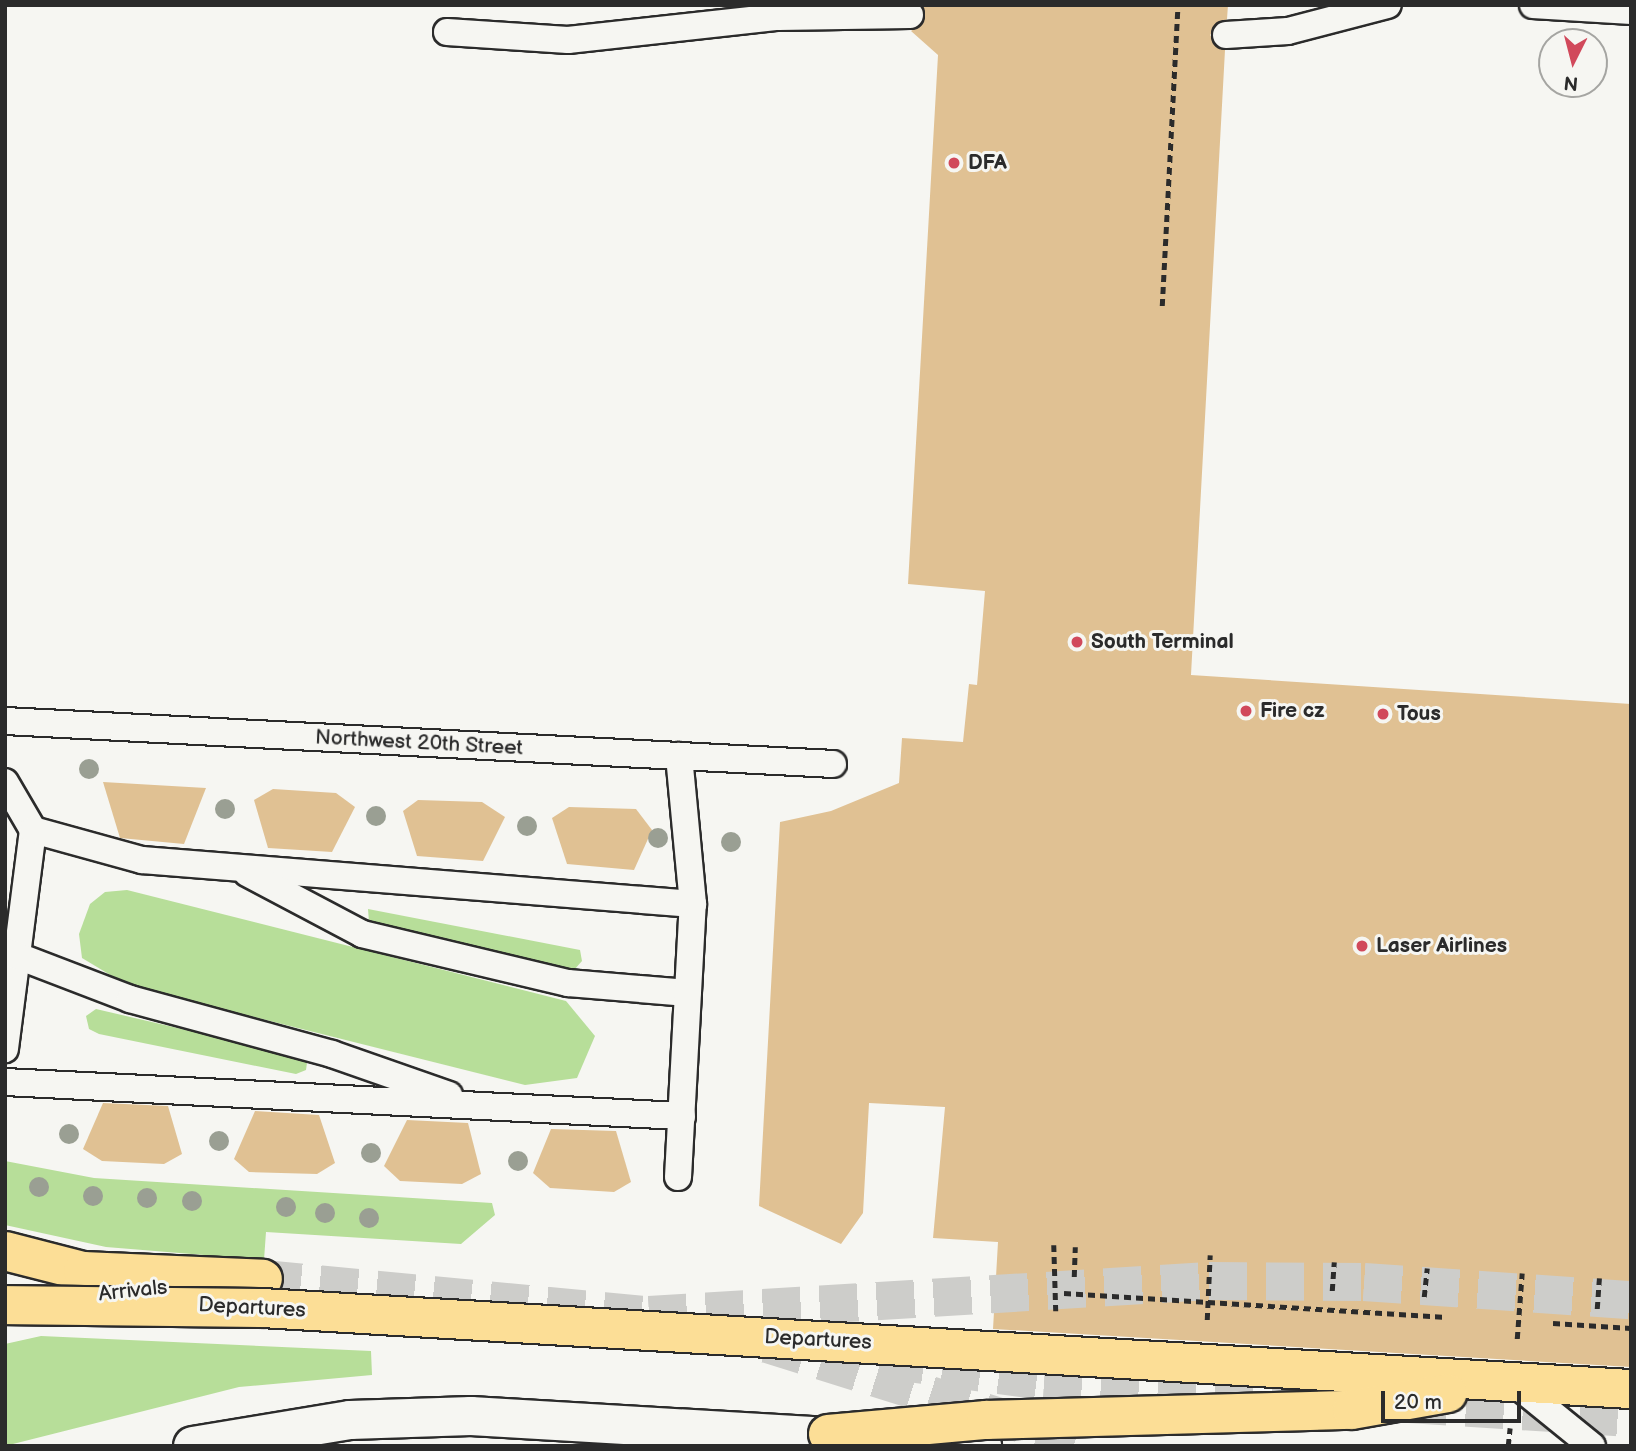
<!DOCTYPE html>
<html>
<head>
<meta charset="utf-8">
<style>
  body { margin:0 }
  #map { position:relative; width:1636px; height:1451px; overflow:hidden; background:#f6f6f2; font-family:"Balsamiq Sans",sans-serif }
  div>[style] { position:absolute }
  .green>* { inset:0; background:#b7de99 }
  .building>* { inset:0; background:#e0c193 }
  .secondary-tunnel>* { height:38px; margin-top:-19px; transform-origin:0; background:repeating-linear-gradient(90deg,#cdcdca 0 38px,transparent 0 57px) }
  .primary-tunnel>* { height:38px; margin-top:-19px; transform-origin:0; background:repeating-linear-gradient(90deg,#cdcdca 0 38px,transparent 0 57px) }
  .path>* { height:4.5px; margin-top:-2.25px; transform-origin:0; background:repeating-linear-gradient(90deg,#2b2b2b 0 7px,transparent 0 12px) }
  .roads { filter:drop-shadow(2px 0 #2b2b2b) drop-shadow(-2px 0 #2b2b2b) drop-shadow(0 2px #2b2b2b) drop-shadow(0 -2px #2b2b2b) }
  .lane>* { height:26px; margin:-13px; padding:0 13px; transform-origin:13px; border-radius:13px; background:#f6f6f2 }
  .secondary>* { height:38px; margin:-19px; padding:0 19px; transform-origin:19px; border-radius:19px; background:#f6f6f2 }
  .primary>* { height:38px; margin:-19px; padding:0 19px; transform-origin:19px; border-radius:19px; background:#fcde96 }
  .path-bridge>* { height:4.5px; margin-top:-2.25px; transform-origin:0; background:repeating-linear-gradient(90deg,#2b2b2b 0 7px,transparent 0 12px) }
  .bridges { filter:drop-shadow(2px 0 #2b2b2b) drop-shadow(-2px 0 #2b2b2b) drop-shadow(0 2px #2b2b2b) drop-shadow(0 -2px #2b2b2b) }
  .lane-bridge>* { height:26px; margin:-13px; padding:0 13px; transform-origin:13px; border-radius:13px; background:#f6f6f2 }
  .primary-bridge>* { height:38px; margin:-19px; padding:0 19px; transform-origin:19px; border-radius:19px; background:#fcde96 }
  .trees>* { width:20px; height:20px; margin:-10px; border-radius:50%; background:#9a9f93 }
  .dots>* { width:19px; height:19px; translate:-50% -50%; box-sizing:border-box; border:4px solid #f6f6f2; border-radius:50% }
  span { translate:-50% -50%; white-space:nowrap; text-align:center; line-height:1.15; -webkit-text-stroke:6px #f6f6f2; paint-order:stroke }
  .poi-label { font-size:21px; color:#2b2b2b; font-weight:700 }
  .left { translate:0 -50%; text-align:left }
  .street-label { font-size:21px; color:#2b2b2b }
  .frame { position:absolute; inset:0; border:7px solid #2b2b2b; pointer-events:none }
  .north { position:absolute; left:1538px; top:28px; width:70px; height:70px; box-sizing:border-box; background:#f6f6f2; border:2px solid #a5a5a2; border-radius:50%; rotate:186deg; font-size:19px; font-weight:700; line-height:28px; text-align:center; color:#2b2b2b }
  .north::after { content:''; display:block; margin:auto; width:24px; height:32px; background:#d1495b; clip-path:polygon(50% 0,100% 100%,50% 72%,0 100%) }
  .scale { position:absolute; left:1381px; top:1391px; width:140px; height:32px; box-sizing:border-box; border:4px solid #2b2b2b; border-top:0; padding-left:9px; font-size:21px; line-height:24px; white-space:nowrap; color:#2b2b2b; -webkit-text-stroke:5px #f6f6f2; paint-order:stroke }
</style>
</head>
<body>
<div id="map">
  <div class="green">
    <i style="clip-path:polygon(127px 890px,566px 1001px,595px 1036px,577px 1078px,525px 1085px,127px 985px,82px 958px,79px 934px,90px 904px,105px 892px)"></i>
    <i style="clip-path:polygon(368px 909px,580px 950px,582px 961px,574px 970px,369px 922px)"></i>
    <i style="clip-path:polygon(96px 1009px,289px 1054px,307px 1063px,306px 1070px,296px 1074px,99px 1034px,89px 1029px,86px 1016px)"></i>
    <i style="clip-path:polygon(5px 1161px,94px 1178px,492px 1203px,495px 1215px,461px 1244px,266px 1232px,264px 1260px,106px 1247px,5px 1225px)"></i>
    <i style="clip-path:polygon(41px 1336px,371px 1351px,372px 1375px,239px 1387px,5px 1446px,5px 1344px)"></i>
  </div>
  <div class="building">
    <i style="clip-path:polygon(922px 5px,1228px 5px,1227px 19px,1210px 35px,1225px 50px,1191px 675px,1631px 704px,1631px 1367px,993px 1329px,998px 1242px,933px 1238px,945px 1107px,869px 1103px,863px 1213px,841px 1244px,759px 1206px,780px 822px,831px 811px,899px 783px,902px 738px,963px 742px,969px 684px,977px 685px,985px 591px,908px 584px,938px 55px,911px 31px,924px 22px)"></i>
    <i style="clip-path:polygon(103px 782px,206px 788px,184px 844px,120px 838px)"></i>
    <i style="clip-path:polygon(273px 789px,336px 793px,355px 807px,332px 852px,268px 848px,254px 800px)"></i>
    <i style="clip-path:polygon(418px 800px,482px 802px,505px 817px,483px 861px,417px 856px,403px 811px)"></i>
    <i style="clip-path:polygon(569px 807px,636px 809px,652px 830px,634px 870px,567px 864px,552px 818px)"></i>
    <i style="clip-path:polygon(103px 1103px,168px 1106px,182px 1154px,164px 1164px,102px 1161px,83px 1149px)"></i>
    <i style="clip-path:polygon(255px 1111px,319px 1115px,335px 1163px,317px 1174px,249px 1172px,234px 1159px)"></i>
    <i style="clip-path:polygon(407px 1120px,468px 1123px,481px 1174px,462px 1184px,400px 1181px,384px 1166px)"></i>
    <i style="clip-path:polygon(551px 1129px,616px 1131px,631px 1182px,614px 1192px,550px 1188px,533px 1173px)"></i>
  </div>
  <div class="secondary-tunnel">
    <i style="left:649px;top:1315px;width:561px;rotate:-3.47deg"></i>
    <i style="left:1209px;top:1281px;width:155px;rotate:0.4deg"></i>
    <i style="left:1364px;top:1282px;width:268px;rotate:3.9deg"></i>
    <i style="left:886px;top:1360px;width:159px;rotate:7.6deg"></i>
    <i style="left:1044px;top:1381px;width:256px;rotate:3.6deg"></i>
    <i style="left:1409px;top:1404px;width:222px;rotate:3.6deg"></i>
  </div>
  <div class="primary-tunnel">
    <i style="left:263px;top:1279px;width:393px;rotate:5.4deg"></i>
    <i style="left:767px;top:1344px;width:341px;rotate:17.4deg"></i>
  </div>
  <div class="path">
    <i style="left:1162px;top:306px;width:301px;rotate:-87deg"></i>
    <i style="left:1054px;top:1245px;width:66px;rotate:88.3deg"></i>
    <i style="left:1074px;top:1277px;width:30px;rotate:-88deg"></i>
    <i style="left:1332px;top:1291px;width:29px;rotate:-86deg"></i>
    <i style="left:1424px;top:1297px;width:29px;rotate:-84deg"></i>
    <i style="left:1597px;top:1309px;width:31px;rotate:-86deg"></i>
    <i style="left:1207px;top:1320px;width:65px;rotate:-87.4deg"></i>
    <i style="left:1553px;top:1323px;width:78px;rotate:3.7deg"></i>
    <i style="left:1517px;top:1339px;width:66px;rotate:-85.7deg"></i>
    <i style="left:1508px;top:1446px;width:18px;rotate:-84deg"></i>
  </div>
  <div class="roads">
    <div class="lane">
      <i style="left:1533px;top:5px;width:98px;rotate:3.5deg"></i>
      <i style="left:447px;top:32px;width:121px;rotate:3.8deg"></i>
      <i style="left:568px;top:40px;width:211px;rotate:-6.3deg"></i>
      <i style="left:778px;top:17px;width:132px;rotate:-0.9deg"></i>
      <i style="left:1226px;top:35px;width:62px;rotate:-3.7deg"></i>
      <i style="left:1288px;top:31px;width:103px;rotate:-14.6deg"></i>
      <i style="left:5px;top:721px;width:829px;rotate:2.97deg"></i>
      <i style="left:5px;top:782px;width:56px;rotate:59.7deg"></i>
      <i style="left:33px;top:830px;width:221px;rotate:97.3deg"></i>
      <i style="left:33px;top:830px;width:113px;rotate:15.4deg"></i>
      <i style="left:142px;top:860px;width:553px;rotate:4.57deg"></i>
      <i style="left:247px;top:873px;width:130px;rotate:27.9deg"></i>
      <i style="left:362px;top:934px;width:212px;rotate:13.4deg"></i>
      <i style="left:568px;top:983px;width:120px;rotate:4.8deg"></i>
      <i style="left:5px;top:951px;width:134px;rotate:21deg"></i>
      <i style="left:130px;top:999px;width:209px;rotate:15.2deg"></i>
      <i style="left:332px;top:1054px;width:124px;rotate:19.3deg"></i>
      <i style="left:5px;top:1082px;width:678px;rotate:2.88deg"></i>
      <i style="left:678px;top:1177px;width:273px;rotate:-86.9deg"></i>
      <i style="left:693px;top:904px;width:149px;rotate:-95.4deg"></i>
    </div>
    <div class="secondary">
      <i style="left:193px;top:1446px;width:159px;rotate:-9.4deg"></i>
      <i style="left:350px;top:1420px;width:121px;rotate:-1.9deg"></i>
      <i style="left:471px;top:1416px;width:512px;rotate:3.36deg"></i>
    </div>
    <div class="primary">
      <i style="left:5px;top:1251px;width:81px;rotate:14.4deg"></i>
      <i style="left:83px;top:1271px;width:180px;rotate:2.5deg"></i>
    </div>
  </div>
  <div class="path-bridge">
    <i style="left:1064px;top:1293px;width:383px;rotate:3.6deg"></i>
  </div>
  <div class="bridges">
    <div class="lane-bridge">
      <i style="left:1512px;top:1381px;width:103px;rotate:39.1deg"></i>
    </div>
    <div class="primary-bridge">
      <i style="left:5px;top:1305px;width:257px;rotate:0.7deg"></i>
      <i style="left:262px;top:1308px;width:1371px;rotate:3.39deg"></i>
      <i style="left:828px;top:1434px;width:159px;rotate:-5.1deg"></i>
      <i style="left:986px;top:1420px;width:366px;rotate:-1.6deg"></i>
      <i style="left:1352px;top:1410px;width:97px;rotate:-10deg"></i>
    </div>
  </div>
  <div class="trees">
    <i style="left:89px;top:769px"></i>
    <i style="left:225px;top:809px"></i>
    <i style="left:376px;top:816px"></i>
    <i style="left:527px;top:826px"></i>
    <i style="left:658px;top:838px"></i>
    <i style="left:731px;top:842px"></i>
    <i style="left:69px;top:1134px"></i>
    <i style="left:219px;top:1141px"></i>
    <i style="left:371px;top:1153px"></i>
    <i style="left:518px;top:1161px"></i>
    <i style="left:39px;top:1187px"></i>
    <i style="left:93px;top:1196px"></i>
    <i style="left:147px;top:1198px"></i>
    <i style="left:192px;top:1201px"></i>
    <i style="left:286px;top:1207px"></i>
    <i style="left:325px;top:1213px"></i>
    <i style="left:369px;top:1218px"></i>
  </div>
  <div class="dots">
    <i style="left:954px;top:163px;background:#d1495b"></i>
    <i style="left:1077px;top:642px;background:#d1495b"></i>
    <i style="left:1246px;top:711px;background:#d1495b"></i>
    <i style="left:1383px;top:714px;background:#d1495b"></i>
    <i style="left:1362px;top:946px;background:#d1495b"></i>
  </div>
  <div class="poi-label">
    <span class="left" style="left:968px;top:163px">DFA</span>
    <span class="left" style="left:1091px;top:642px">South Terminal</span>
    <span class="left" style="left:1260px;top:711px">Fire cz</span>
    <span class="left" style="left:1397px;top:714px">Tous</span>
    <span class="left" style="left:1376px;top:946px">Laser Airlines</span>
  </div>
  <div class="street-label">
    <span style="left:419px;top:743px;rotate:3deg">Northwest 20th Street</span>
    <span style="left:133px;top:1291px;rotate:-6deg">Arrivals</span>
    <span style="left:252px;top:1308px;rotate:3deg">Departures</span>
    <span style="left:818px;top:1340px;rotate:3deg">Departures</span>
  </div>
  <div class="frame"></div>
  <div class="north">N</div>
  <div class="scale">20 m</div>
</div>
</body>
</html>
